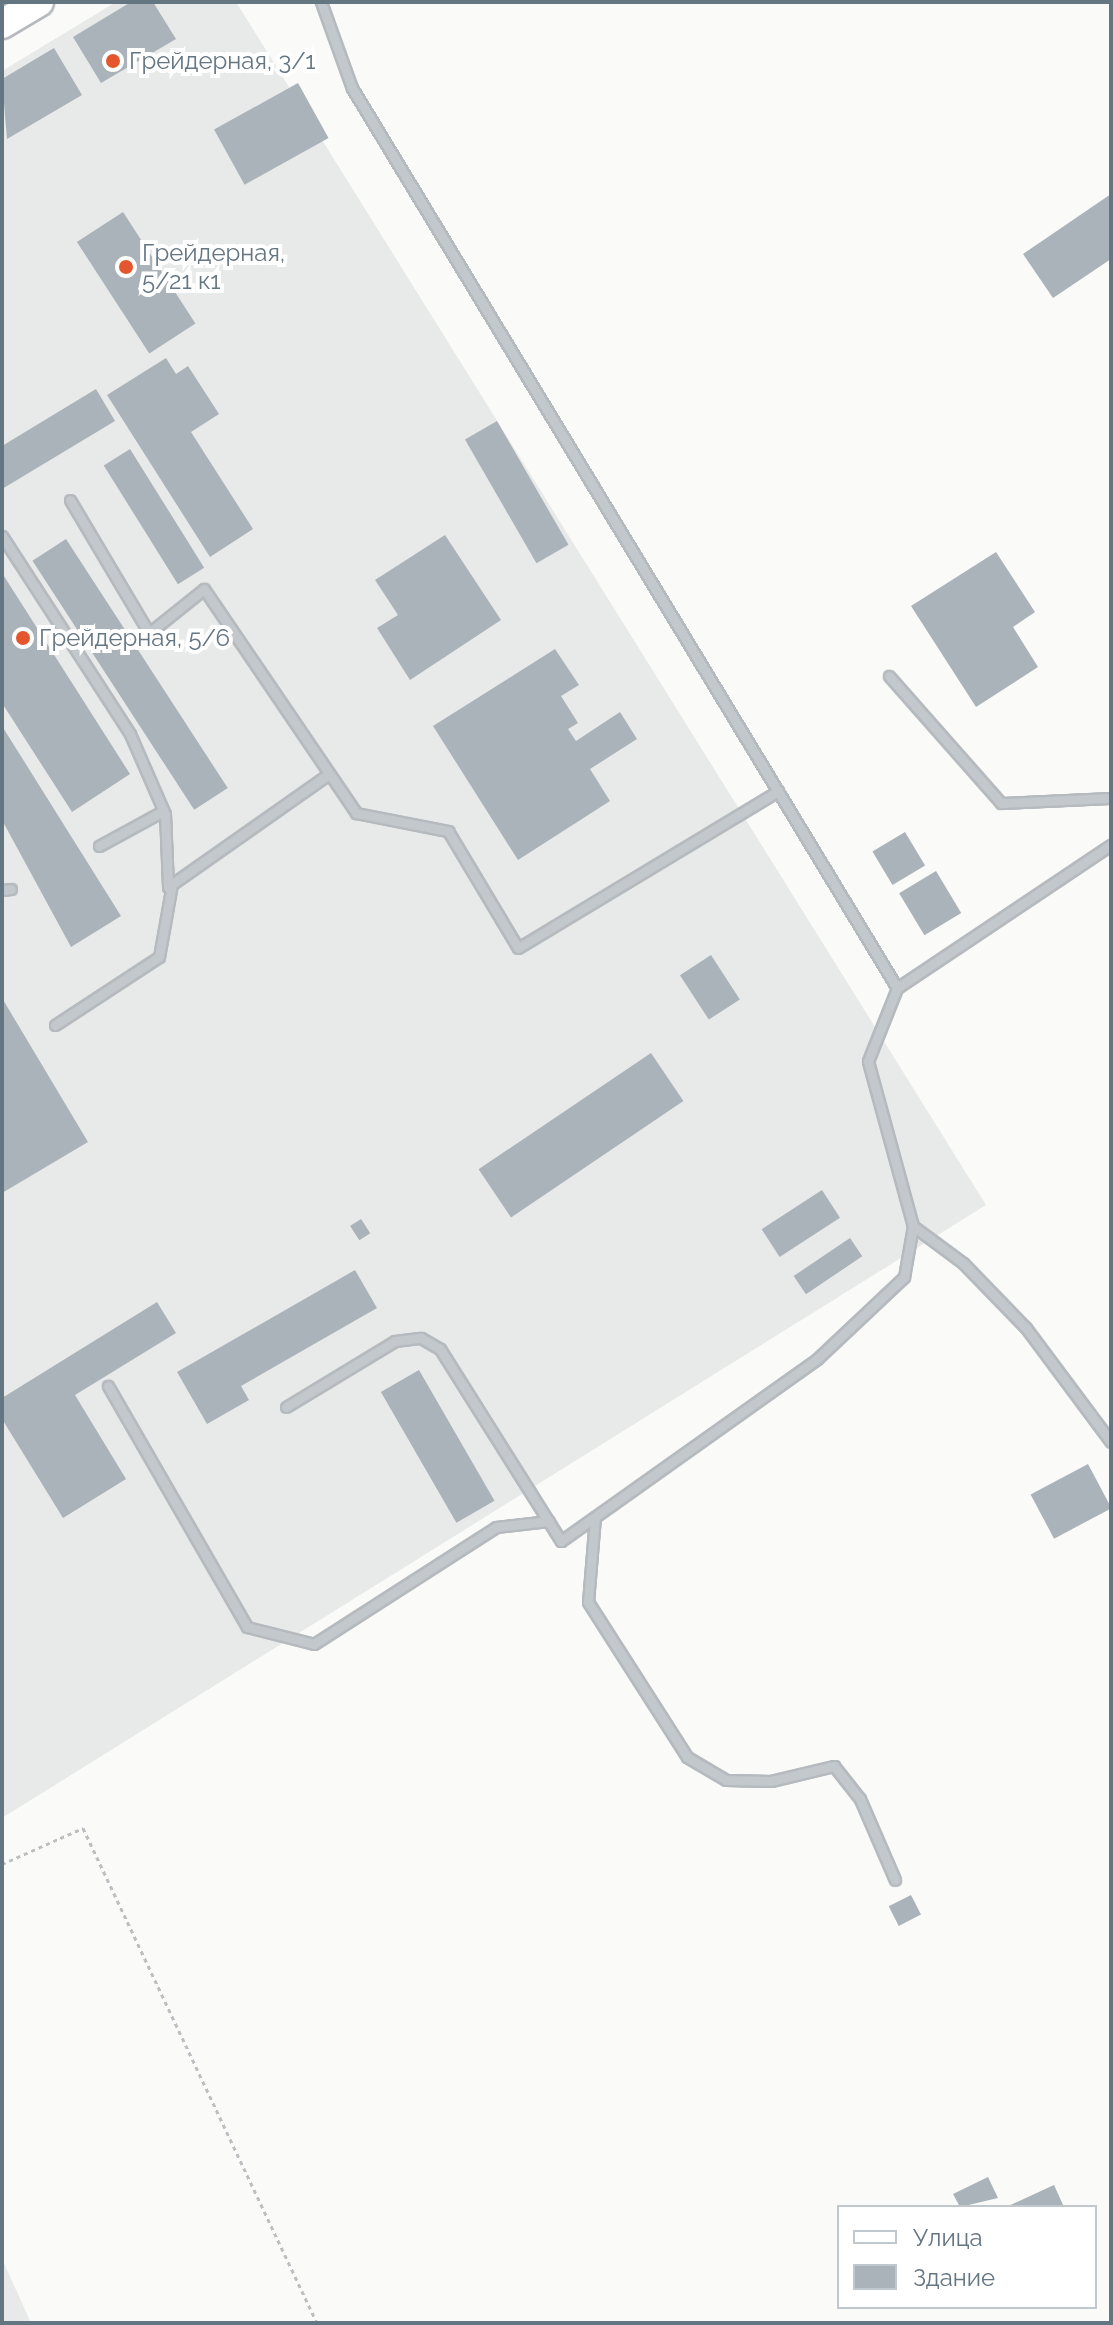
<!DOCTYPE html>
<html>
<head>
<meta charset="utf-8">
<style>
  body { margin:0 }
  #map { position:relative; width:1113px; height:2325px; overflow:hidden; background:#fafaf8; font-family:Raleway,sans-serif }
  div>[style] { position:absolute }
  .built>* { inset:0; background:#e8e9e9 }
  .building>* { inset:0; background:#aab3b9; transform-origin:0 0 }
  .path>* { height:3px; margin-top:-1.5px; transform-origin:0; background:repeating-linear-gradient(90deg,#bbbfc2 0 4px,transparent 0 8px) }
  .roads { filter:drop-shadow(2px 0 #b5babe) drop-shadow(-2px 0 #b5babe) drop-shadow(0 2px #b5babe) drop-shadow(0 -2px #b5babe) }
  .lane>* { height:9px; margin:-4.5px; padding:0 4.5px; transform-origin:4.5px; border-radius:4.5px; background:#c3c8cc }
  .primary>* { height:28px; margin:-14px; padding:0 14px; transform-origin:14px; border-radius:14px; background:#fff }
  .dots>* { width:22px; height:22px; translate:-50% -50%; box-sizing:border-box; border:4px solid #fff; border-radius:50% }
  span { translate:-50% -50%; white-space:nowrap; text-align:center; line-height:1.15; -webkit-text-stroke:8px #fff; paint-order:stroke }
  .poi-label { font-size:24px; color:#657683 }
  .left { translate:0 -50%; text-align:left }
  .frame { position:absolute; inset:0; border:4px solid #657683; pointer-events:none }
  .legend { position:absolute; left:837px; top:2205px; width:260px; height:104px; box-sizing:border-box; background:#fff; border:2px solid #c1c8cd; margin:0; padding:10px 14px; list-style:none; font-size:24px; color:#657683 }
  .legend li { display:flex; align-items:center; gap:16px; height:40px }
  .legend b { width:40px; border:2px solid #c1c8cd }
</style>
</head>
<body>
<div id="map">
  <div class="built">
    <i style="clip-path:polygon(116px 2px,236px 2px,986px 1205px,2px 1818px,2px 71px)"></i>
    <i style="clip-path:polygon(2px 2263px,4px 2263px,31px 2323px,2px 2323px)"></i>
  </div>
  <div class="building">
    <i style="clip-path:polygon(131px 2px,153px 2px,176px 39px,101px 83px,73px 37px)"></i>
    <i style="clip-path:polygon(54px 48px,82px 95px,7px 139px,2px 79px)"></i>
    <i style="left:298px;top:83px;width:63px;height:96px;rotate:61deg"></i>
    <i style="clip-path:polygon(1111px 194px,1111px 259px,1053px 298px,1023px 254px)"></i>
    <i style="left:123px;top:212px;width:133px;height:55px;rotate:57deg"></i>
    <i style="clip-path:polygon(166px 358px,176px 374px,188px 366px,219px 414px,191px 432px,253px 529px,210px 557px,107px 395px)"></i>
    <i style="clip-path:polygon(96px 389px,115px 421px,2px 489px,2px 446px)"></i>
    <i style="left:497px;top:421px;width:143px;height:37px;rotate:60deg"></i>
    <i style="left:130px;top:449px;width:140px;height:31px;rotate:58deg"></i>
    <i style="clip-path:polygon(445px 535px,501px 620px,410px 680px,377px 628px,398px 615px,375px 580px)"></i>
    <i style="left:66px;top:539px;width:297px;height:40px;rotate:57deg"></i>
    <i style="clip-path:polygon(996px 552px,1035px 612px,1013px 627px,1038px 667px,976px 707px,911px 606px)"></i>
    <i style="clip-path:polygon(2px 573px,130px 774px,72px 812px,2px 703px)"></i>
    <i style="clip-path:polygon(555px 649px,579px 685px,561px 696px,578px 723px,568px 729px,576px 741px,620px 712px,637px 739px,590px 769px,610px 801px,518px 860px,433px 726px)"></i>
    <i style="clip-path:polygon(2px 726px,121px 916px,71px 947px,2px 820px)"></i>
    <i style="left:905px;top:832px;width:39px;height:38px;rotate:59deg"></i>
    <i style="left:936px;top:871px;width:49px;height:43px;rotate:59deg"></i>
    <i style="left:711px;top:955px;width:53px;height:37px;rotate:57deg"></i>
    <i style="clip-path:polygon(2px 998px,88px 1142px,2px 1193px)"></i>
    <i style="left:651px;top:1053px;width:58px;height:208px;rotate:56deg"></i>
    <i style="left:822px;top:1190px;width:33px;height:72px;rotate:57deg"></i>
    <i style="left:361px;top:1219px;width:17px;height:13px;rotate:57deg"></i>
    <i style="left:850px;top:1238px;width:22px;height:68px;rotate:56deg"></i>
    <i style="clip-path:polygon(355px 1270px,377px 1308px,241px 1386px,249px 1400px,207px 1424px,177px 1372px)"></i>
    <i style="clip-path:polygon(157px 1302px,176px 1333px,75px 1395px,126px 1479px,63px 1518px,2px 1419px,2px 1398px)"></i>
    <i style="left:419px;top:1370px;width:151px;height:44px;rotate:60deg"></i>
    <i style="left:1088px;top:1464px;width:50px;height:65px;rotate:62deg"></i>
    <i style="left:911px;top:1895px;width:22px;height:25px;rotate:63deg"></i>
    <i style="clip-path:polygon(988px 2177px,998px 2198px,960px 2207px,953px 2194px)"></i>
    <i style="clip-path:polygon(1054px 2185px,1064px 2207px,1006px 2207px)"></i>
  </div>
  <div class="path">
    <i style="left:2px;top:1864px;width:89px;rotate:-24deg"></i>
    <i style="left:83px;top:1828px;width:548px;rotate:64.7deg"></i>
  </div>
  <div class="roads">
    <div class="lane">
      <i style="left:321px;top:2px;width:91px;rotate:70.2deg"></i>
      <i style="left:352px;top:88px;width:1052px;rotate:58.8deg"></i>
      <i style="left:70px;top:500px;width:155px;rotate:59.3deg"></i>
      <i style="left:149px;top:633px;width:70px;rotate:-38.7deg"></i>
      <i style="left:204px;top:589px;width:271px;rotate:55.8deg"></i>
      <i style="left:356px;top:813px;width:94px;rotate:11.1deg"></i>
      <i style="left:448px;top:831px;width:136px;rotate:59.1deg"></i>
      <i style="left:518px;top:948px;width:304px;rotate:-31.1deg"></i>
      <i style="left:2px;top:536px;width:236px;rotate:57.1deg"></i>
      <i style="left:130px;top:734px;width:87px;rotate:66.4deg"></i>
      <i style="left:165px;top:814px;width:73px;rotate:87.6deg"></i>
      <i style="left:168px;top:887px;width:197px;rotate:-35.1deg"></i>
      <i style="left:889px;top:676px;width:169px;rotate:48.6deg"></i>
      <i style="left:1001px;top:803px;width:110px;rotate:-2.6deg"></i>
      <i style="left:99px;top:846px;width:73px;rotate:-28.7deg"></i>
      <i style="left:2px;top:890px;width:9px;rotate:-6deg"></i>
      <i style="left:55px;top:1025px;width:124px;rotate:-33.2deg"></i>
      <i style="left:159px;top:957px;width:74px;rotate:-79.9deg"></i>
      <i style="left:913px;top:1226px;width:62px;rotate:36.5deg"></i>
      <i style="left:963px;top:1263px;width:91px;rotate:45.9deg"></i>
      <i style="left:1026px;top:1328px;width:142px;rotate:53.3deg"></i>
      <i style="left:108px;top:1386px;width:278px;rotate:60deg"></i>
      <i style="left:247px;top:1627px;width:69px;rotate:14.2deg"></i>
      <i style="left:314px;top:1644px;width:216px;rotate:-32.7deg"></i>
      <i style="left:496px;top:1527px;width:53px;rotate:-6.5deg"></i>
      <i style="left:286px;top:1407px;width:127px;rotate:-31.2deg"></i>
      <i style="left:395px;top:1341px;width:26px;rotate:-7deg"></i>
      <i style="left:421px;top:1338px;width:22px;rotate:30deg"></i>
      <i style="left:440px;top:1349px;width:227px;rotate:57.8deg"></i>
      <i style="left:561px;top:1541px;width:314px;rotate:-35.4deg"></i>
      <i style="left:817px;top:1359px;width:120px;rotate:-43.3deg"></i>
      <i style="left:904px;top:1277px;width:52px;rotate:-80deg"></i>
      <i style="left:913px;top:1226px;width:171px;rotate:-105.3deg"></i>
      <i style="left:868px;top:1061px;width:79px;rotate:-68.3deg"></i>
      <i style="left:897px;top:988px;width:257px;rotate:-33.8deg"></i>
      <i style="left:595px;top:1517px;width:85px;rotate:94.7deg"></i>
      <i style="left:588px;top:1602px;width:184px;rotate:57.4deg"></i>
      <i style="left:687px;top:1757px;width:45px;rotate:30.5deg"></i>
      <i style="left:726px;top:1780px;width:45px;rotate:1.3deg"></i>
      <i style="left:771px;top:1781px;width:65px;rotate:-13.4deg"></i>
      <i style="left:834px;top:1766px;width:42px;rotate:51.8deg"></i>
      <i style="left:860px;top:1799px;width:88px;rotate:66.6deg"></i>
    </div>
    <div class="primary">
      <i style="left:2px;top:24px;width:43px;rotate:-30.7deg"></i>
    </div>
  </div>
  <div class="dots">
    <i style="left:113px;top:61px;background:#e4572e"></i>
    <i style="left:126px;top:267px;background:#e4572e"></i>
    <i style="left:23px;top:638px;background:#e4572e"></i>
  </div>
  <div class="poi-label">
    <span class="left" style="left:129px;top:61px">Грейдерная, 3/1</span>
    <span class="left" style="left:142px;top:267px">Грейдерная,<br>5/21 к1</span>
    <span class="left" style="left:39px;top:638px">Грейдерная, 5/6</span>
  </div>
  <div class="frame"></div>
  <ul class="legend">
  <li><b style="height:10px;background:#fff"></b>Улица</li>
  <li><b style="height:22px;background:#aab3b9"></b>Здание</li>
  </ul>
</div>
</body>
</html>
